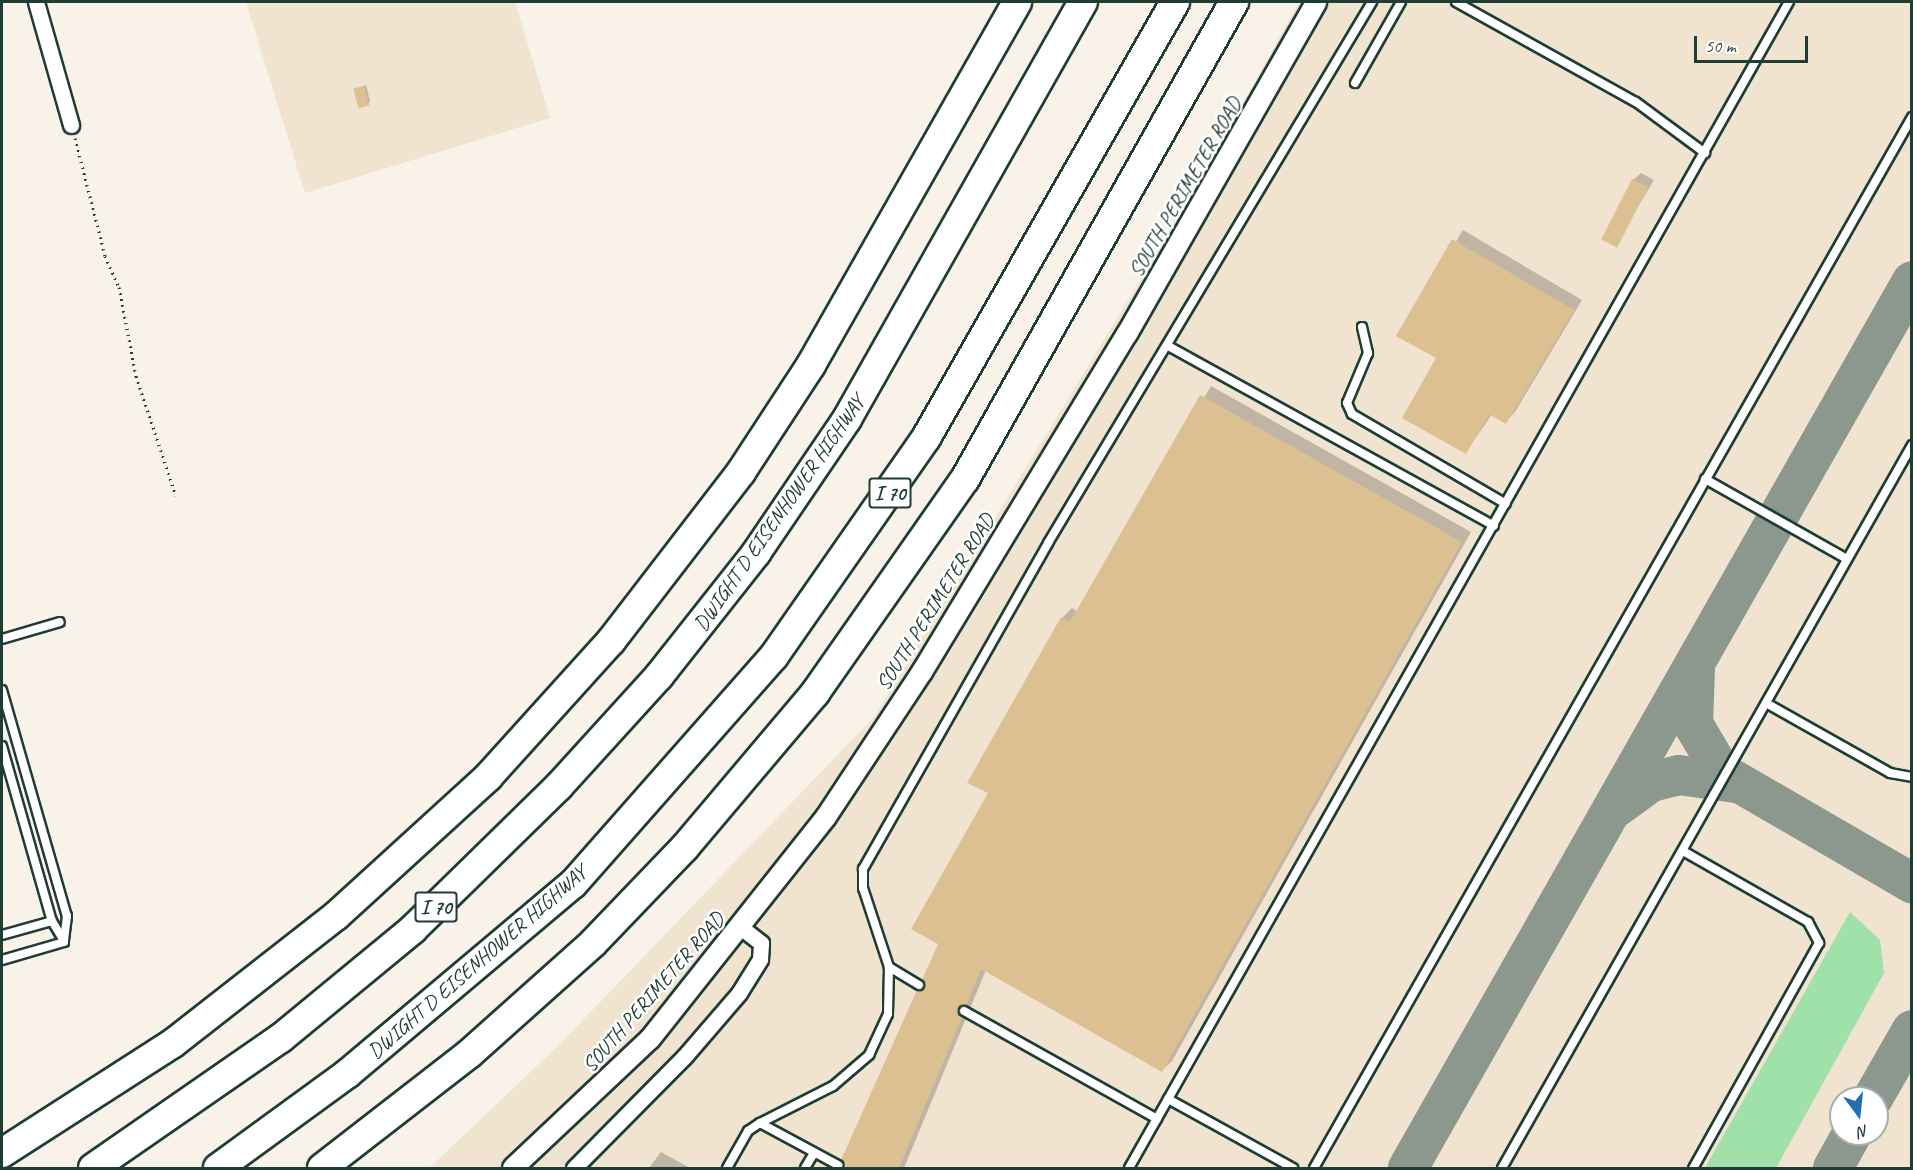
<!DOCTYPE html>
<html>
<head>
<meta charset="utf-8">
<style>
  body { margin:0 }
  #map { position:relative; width:1913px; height:1170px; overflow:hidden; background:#f8f2e9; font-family:Caveat,sans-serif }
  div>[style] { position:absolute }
  .built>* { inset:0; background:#f0e3cf }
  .green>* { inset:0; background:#a0e0a9 }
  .shadow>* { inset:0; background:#0003 }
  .taxiway>* { height:40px; margin:-20px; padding:0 20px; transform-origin:20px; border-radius:20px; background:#8c988e }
  .building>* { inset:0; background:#dcc091; transform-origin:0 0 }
  .path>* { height:3px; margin-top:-1.5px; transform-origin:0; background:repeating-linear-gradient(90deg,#1f3d34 0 1.5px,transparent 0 6px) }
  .roads { filter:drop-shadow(2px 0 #1f3d34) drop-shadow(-2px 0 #1f3d34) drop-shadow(0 2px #1f3d34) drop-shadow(0 -2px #1f3d34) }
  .service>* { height:8px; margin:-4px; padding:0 4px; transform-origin:4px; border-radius:4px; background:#fff }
  .minor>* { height:15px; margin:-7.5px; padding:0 7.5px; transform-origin:7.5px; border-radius:7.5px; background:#fff }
  .tertiary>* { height:20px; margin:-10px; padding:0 10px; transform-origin:10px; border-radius:10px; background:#fff }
  .motorway>* { height:28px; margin:-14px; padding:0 14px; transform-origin:14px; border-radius:14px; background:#fff }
  span { translate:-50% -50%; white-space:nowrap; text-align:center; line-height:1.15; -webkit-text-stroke:5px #fff; paint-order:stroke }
  .shield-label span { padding:2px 4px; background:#fff; border:2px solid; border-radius:4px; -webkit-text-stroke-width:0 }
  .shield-label { font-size:20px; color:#1f3d34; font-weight:700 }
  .street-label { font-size:21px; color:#1f3d34 }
  .frame { position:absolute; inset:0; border:3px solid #1f3d34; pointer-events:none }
  .north { position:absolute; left:1829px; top:1086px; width:60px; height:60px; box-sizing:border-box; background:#fff; border:2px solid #a5b1ae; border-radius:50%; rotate:165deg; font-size:16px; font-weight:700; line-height:24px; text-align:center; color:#1f3d34 }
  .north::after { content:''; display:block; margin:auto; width:21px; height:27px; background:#1f6fb2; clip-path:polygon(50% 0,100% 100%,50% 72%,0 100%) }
  .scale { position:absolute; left:1694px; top:36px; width:114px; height:27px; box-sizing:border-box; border:3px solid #1f3d34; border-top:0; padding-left:8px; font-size:18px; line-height:21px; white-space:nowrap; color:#1f3d34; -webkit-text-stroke:4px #fff; paint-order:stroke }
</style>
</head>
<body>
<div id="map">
  <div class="built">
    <i style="clip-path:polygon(246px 2px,515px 2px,550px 118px,305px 193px)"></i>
    <i style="clip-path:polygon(evenodd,1299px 2px,1911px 2px,1911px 1168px,429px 1168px,558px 1046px,874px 717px,1194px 192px,1299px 2px,1841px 1098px,1877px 1098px,1877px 1134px,1841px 1134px,1841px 1098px)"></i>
  </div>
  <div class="green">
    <i style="clip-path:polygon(1850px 912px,1880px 940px,1884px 973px,1776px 1168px,1705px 1168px)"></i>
  </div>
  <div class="shadow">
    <i style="clip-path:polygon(366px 85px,370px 101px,369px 103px,355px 89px)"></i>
    <i style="clip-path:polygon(1641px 173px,1654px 180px,1615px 245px,1633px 180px)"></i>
    <i style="clip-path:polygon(1463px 230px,1582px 300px,1515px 412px,1505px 422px,1492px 414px,1466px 452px,1438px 358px,1398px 336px)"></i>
    <i style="clip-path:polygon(1211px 386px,1471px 532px,1172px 1061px,1162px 1070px,986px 970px,904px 1168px,840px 1168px,925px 984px,990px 792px,1062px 618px,1072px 608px,1078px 612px)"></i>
    <i style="clip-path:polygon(661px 1152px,690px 1168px,649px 1168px)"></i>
  </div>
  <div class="taxiway">
    <i style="left:1695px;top:668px;width:56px;rotate:92deg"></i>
    <i style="left:1693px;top:724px;width:57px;rotate:59.4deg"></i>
    <i style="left:1722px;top:773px;width:220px;rotate:30.1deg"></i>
    <i style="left:1617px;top:807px;width:42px;rotate:-36.3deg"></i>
    <i style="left:1651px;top:782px;width:29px;rotate:-14deg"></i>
    <i style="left:1679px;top:775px;width:57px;rotate:8.1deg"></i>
    <i style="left:1873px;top:1098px;width:78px;rotate:-60.2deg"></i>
    <i style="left:1408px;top:1168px;width:1020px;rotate:-60.39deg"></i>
    <i style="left:1833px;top:1168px;width:39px;rotate:-61deg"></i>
  </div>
  <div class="building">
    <i style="left:364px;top:86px;width:20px;height:11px;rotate:75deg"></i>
    <i style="left:1632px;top:179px;width:18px;height:68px;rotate:27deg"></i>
    <i style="clip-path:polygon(1452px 239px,1574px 310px,1506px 424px,1489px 414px,1466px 454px,1402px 418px,1436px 358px,1396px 336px)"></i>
    <i style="clip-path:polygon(1200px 395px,1462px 542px,1162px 1072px,981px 969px,966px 1006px,959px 1009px,962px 1017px,899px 1168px,843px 1168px,841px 1160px,917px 990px,924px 988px,922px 980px,938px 944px,911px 929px,988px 793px,967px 783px,1061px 617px,1070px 622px)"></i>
  </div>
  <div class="path">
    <i style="left:75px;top:138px;width:122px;rotate:75.7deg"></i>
    <i style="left:105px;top:256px;width:34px;rotate:66deg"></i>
    <i style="left:119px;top:287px;width:91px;rotate:79.2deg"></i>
    <i style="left:136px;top:376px;width:126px;rotate:71.6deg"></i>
  </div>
  <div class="roads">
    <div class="service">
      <i style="left:1456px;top:2px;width:206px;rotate:29.1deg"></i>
      <i style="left:1636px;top:102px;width:86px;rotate:36.5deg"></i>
      <i style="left:1355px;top:83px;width:93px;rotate:-60.4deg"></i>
      <i style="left:1362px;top:327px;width:27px;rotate:77deg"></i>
      <i style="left:1368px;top:353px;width:54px;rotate:112.8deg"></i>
      <i style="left:1347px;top:403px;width:12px;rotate:66deg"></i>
      <i style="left:1352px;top:414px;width:178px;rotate:30.3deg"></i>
      <i style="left:1170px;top:347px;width:370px;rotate:28.9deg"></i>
      <i style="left:1705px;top:479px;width:163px;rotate:29.4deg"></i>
      <i style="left:2px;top:639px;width:60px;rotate:-16.3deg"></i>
      <i style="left:2px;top:690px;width:235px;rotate:74deg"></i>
      <i style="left:67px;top:916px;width:26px;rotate:97deg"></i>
      <i style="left:64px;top:942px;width:65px;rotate:163.8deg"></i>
      <i style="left:1766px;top:703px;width:142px;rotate:29.4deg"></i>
      <i style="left:1890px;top:773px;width:22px;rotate:10deg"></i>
      <i style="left:2px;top:746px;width:182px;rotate:74.1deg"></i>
      <i style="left:52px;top:921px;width:23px;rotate:59deg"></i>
      <i style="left:1683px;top:851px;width:144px;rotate:29.6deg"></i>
      <i style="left:1808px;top:922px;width:24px;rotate:62deg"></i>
      <i style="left:1819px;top:943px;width:258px;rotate:119.2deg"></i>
      <i style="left:2px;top:935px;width:52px;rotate:-15.6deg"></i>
      <i style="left:889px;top:967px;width:35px;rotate:31deg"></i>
      <i style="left:964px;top:1011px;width:221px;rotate:29.2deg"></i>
      <i style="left:1168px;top:1099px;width:143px;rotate:28.9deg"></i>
      <i style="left:760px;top:1123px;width:82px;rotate:-26.9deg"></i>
      <i style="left:833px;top:1086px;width:48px;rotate:-40.7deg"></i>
      <i style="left:869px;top:1055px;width:45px;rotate:-65.1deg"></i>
      <i style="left:888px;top:1014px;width:47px;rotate:-88.8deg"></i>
      <i style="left:889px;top:967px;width:83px;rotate:-108.2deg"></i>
      <i style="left:863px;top:888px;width:19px;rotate:-90deg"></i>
      <i style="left:863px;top:869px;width:375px;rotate:-60.4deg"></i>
      <i style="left:1048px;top:543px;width:631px;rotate:-59.08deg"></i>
      <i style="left:727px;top:1168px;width:43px;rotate:-60.4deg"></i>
      <i style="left:748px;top:1131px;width:14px;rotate:-34deg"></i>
      <i style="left:760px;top:1123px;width:89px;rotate:28.3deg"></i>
      <i style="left:805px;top:1168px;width:17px;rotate:-59deg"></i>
      <i style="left:1129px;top:1168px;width:1340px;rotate:-60.49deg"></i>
      <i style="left:1314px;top:1168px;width:1209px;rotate:-60.36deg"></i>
      <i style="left:1502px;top:1168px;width:831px;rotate:-60.44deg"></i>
    </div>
    <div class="minor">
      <i style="left:36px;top:2px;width:128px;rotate:74.1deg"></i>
      <i style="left:574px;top:1168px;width:156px;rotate:-45.3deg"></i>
      <i style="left:684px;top:1057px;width:84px;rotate:-49.3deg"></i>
      <i style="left:739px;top:993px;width:40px;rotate:-58deg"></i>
      <i style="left:760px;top:959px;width:16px;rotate:-86deg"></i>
      <i style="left:761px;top:943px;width:24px;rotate:-142deg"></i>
    </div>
    <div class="tertiary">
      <i style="left:513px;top:1168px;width:188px;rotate:-43.3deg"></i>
      <i style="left:650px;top:1039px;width:283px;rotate:-51.6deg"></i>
      <i style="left:826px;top:817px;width:174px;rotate:-56.5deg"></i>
      <i style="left:922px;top:672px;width:395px;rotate:-58.8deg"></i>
      <i style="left:1127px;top:334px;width:382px;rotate:-60.3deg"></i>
    </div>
    <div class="motorway">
      <i style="left:2px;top:1153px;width:202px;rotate:-32.7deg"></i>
      <i style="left:172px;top:1044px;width:209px;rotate:-38deg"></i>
      <i style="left:337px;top:915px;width:205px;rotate:-42.4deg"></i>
      <i style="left:488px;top:777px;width:183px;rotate:-47.9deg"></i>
      <i style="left:611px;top:641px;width:213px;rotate:-52.4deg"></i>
      <i style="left:741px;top:472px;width:128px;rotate:-56.8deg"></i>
      <i style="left:811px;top:365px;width:417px;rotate:-60.4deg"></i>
      <i style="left:93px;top:1168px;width:229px;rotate:-34.7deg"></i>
      <i style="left:281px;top:1038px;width:171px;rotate:-39.5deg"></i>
      <i style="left:413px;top:929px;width:204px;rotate:-44.4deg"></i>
      <i style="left:559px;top:786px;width:149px;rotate:-47.7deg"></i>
      <i style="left:659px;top:676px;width:157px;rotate:-51.7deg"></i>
      <i style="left:756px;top:553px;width:162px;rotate:-55.8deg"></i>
      <i style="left:847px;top:419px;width:479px;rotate:-60.5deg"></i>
      <i style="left:218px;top:1168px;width:160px;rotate:-36.1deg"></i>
      <i style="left:347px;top:1074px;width:295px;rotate:-40.1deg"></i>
      <i style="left:573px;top:884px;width:304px;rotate:-48.6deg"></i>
      <i style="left:774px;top:656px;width:266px;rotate:-55.1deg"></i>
      <i style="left:926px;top:438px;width:502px;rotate:-60.27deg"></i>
      <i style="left:322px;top:1168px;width:186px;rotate:-37.8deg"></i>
      <i style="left:469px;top:1054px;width:166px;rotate:-41.8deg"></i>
      <i style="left:593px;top:943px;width:133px;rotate:-46.2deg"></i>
      <i style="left:685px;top:847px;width:202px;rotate:-49.8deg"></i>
      <i style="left:815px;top:693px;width:261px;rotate:-55deg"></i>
      <i style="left:965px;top:479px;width:548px;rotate:-60.58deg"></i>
    </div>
  </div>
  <div class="shield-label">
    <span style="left:890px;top:493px">I 70</span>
    <span style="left:436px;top:907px">I 70</span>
  </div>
  <div class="street-label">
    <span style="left:1185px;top:187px;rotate:-60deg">SOUTH PERIMETER ROAD</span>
    <span style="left:779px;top:513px;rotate:-55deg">DWIGHT D EISENHOWER HIGHWAY</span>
    <span style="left:935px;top:602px;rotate:-58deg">SOUTH PERIMETER ROAD</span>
    <span style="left:477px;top:962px;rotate:-41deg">DWIGHT D EISENHOWER HIGHWAY</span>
    <span style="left:653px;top:992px;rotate:-49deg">SOUTH PERIMETER ROAD</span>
  </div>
  <div class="frame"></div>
  <div class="north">N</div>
  <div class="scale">50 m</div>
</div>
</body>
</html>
